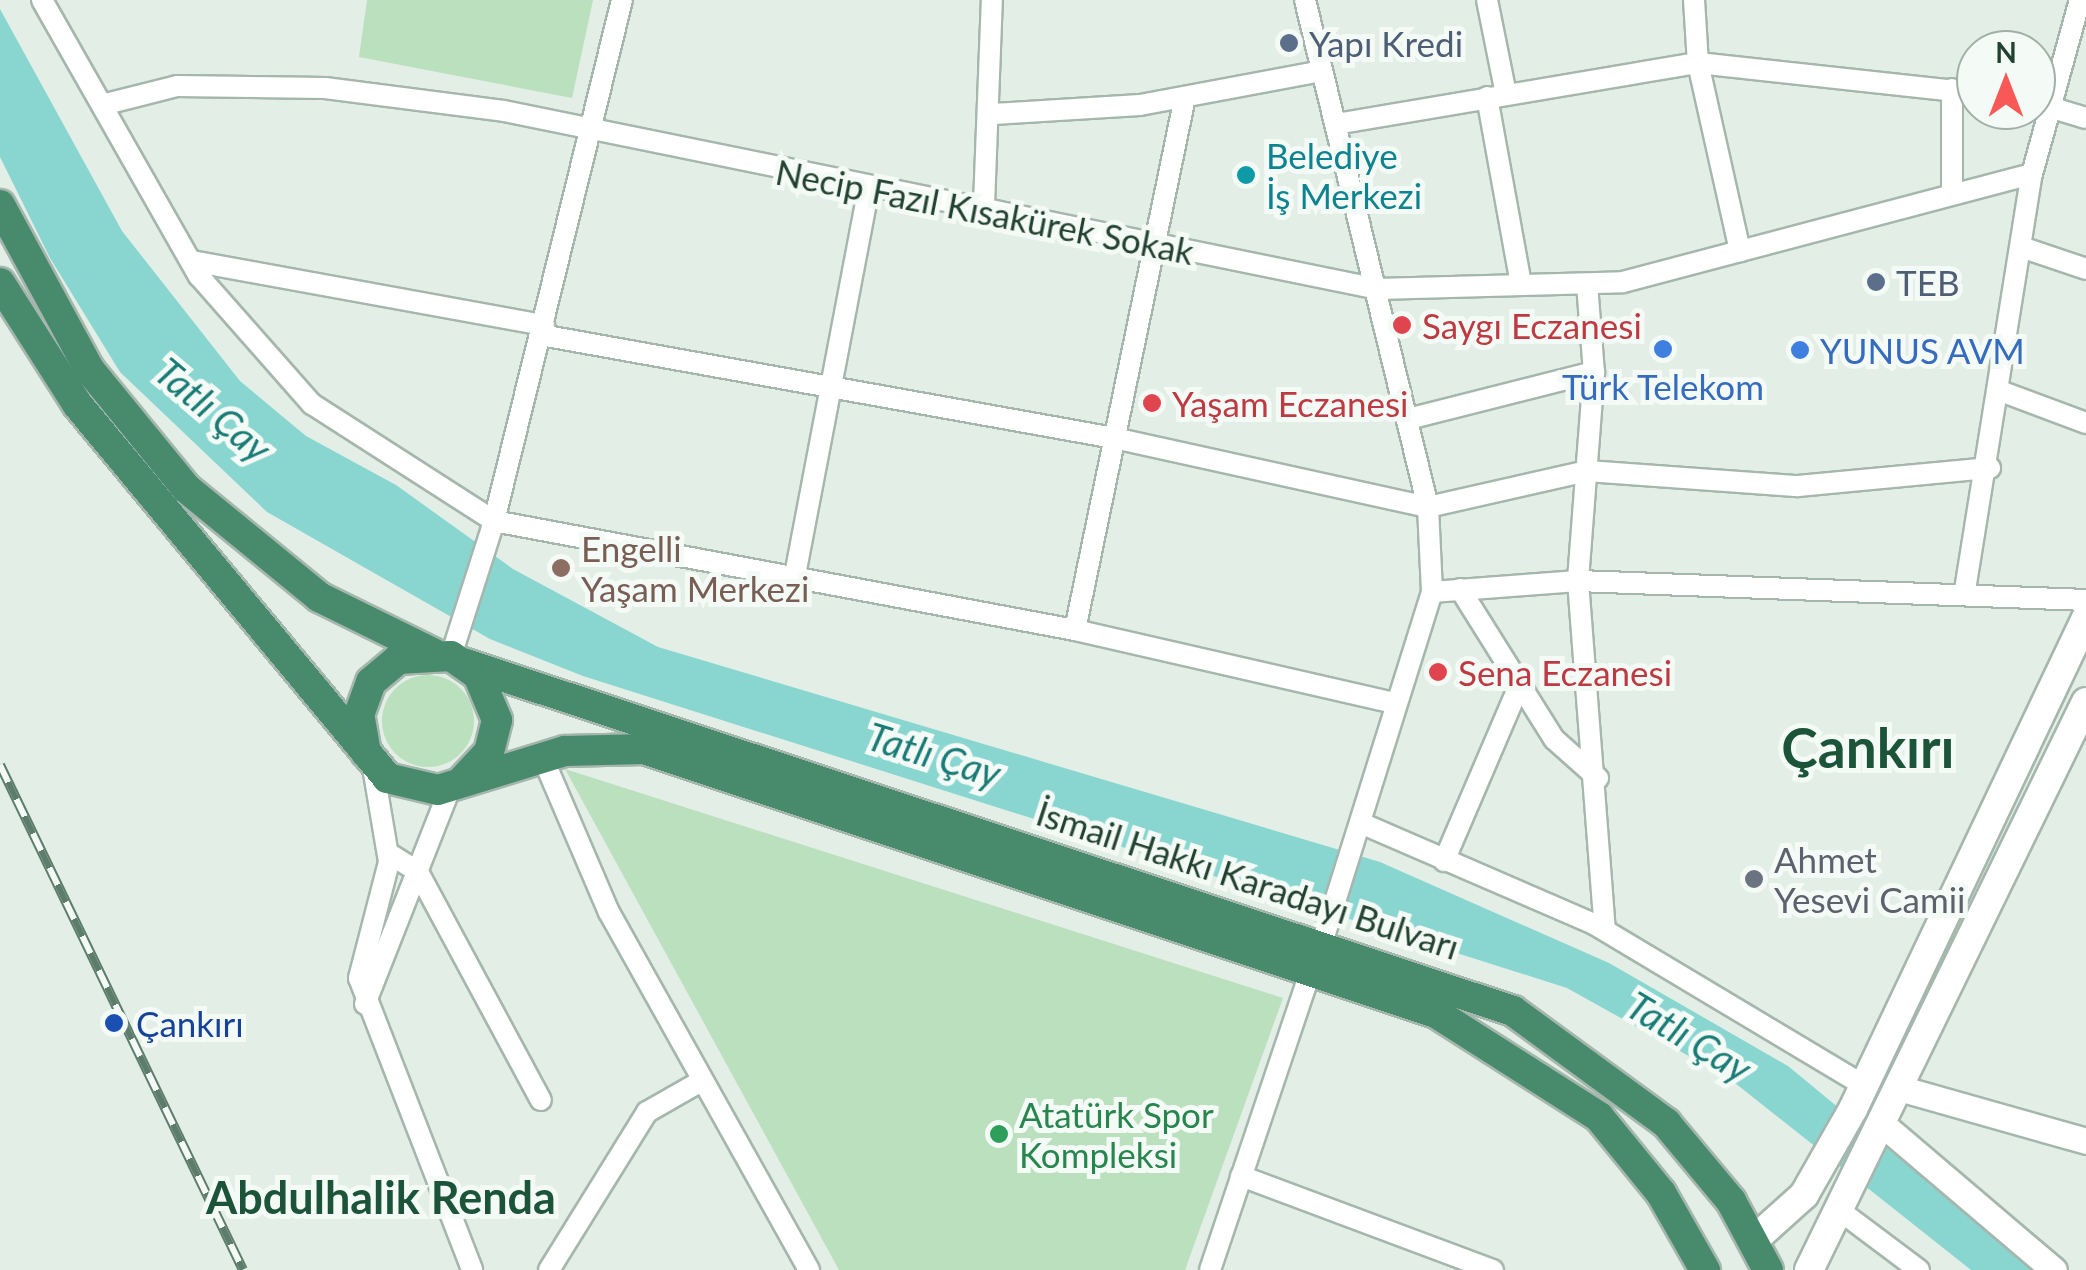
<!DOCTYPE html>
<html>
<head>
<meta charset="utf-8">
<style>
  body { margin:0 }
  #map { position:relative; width:2086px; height:1270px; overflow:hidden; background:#e3eee7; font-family:Lato,sans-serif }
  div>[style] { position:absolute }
  .green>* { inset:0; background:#bbe0bd }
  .round { border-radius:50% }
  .water>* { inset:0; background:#89d6d0 }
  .roads { filter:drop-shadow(2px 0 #a5b7ad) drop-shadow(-2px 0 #a5b7ad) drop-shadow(0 2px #a5b7ad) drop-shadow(0 -2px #a5b7ad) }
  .minor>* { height:20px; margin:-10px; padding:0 10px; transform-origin:10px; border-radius:10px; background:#fff }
  .tertiary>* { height:25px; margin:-12.5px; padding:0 12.5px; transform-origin:12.5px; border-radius:12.5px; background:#fff }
  .secondary>* { height:28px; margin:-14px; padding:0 14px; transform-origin:14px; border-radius:14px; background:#fff }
  .trunk>* { height:30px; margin:-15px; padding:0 15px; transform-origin:15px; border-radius:15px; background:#488a6c }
  .rail>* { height:10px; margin-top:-5px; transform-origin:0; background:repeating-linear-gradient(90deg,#f4faf6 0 19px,#5c7c6c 0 38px); box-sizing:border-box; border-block:2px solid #5c7c6c }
  .dots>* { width:28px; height:28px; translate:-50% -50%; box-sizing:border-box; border:5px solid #f4faf6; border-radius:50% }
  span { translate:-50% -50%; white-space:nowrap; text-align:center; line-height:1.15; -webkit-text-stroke:10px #f4faf6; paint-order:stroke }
  .service-label { font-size:35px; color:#4e5e75 }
  .left { translate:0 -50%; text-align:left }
  .culture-label { font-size:35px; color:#0d838f }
  .street-label { font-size:35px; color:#224131 }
  .health-label { font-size:35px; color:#be3a42 }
  .shop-label { font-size:35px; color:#366cbe }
  .education-label { font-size:35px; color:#785e54 }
  .worship-label { font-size:35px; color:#5b616d }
  .transit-label { font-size:35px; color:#164399 }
  .leisure-label { font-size:35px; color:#27864d }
  .water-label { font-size:38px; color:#187b75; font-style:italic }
  .district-label { font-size:45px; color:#1c543a; font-weight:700 }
  .town-label { font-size:55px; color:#1c543a; font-weight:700 }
  .north { position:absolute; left:1956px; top:30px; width:100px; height:100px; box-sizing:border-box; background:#f4faf6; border:2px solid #a0b0a7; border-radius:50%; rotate:0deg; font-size:28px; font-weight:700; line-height:40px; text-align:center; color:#224131 }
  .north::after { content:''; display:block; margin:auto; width:35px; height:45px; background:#f95956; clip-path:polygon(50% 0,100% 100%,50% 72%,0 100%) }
</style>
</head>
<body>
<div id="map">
  <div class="green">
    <i style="clip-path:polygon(367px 0,593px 0,572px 98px,359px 57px)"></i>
    <i class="round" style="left:382px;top:675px;width:92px;height:92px"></i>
    <i style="clip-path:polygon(565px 769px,1283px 998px,1185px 1270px,839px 1270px)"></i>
  </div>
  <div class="water">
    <i style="clip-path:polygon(0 9px,122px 231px,240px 381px,306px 436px,396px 485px,513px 569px,658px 647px,1380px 862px,1609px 963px,1788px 1066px,2035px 1270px,1971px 1270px,1730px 1079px,1567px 988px,583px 676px,490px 639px,267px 512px,120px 372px,50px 258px,0 157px)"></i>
  </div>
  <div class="roads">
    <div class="minor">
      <i style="left:42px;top:0;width:318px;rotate:60.4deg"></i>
      <i style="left:199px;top:276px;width:171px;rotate:48.6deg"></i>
      <i style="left:312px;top:404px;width:216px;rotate:32.7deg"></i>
      <i style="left:494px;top:521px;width:591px;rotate:10.63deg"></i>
      <i style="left:1075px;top:630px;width:323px;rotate:12.9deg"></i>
      <i style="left:1305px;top:0;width:522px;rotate:76.36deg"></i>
      <i style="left:1428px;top:507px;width:85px;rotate:87.3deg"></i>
      <i style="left:1432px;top:592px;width:367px;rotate:107.4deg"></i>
      <i style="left:1487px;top:0;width:96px;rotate:78.6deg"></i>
      <i style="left:1694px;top:0;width:63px;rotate:86.4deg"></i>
      <i style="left:1698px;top:63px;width:193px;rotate:77.4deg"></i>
      <i style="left:1952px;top:89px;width:104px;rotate:90deg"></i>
      <i style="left:1487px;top:97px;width:191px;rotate:79.7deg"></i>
      <i style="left:2036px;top:103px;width:52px;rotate:16.7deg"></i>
      <i style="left:102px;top:105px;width:77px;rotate:-14.2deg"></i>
      <i style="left:177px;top:86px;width:148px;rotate:0.8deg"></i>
      <i style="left:325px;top:88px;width:180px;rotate:7.3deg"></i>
      <i style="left:504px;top:111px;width:892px;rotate:11.51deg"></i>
      <i style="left:1378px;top:289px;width:245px;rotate:-1.6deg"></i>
      <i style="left:1623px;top:282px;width:423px;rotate:-14.8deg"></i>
      <i style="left:994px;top:114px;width:146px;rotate:-3.5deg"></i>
      <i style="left:1140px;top:105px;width:185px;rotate:-10.6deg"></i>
      <i style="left:1336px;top:124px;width:367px;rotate:-9.6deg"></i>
      <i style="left:1698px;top:63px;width:280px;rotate:6.2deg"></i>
      <i style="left:984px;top:205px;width:205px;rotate:-87.8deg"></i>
      <i style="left:2024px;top:248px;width:65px;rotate:18.7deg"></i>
      <i style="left:191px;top:261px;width:359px;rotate:10.3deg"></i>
      <i style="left:1587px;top:284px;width:88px;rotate:85.5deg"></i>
      <i style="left:1594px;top:372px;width:210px;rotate:94.4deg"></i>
      <i style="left:1578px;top:581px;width:350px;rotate:85.6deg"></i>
      <i style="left:541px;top:335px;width:582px;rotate:10.19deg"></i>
      <i style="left:1114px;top:438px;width:321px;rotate:12.4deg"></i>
      <i style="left:1428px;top:507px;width:163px;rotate:-12.8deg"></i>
      <i style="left:1587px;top:471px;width:212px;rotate:4.1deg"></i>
      <i style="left:1798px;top:486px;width:193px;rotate:-5.4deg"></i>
      <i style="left:2003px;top:392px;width:89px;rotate:20.5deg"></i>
      <i style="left:1408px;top:419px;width:192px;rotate:-14.2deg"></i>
      <i style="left:795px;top:575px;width:394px;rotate:-79.2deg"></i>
      <i style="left:1460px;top:589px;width:177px;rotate:57.9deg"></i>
      <i style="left:1554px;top:739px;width:59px;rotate:41.6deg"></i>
      <i style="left:1965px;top:590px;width:421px;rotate:-80.9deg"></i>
      <i style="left:2032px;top:174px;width:180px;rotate:-74.6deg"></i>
      <i style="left:1432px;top:592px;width:146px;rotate:-4.3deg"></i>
      <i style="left:1578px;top:581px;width:508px;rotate:2.14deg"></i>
      <i style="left:1075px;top:630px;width:544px;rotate:-78.34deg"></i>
      <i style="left:451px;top:656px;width:142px;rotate:-72.3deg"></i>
      <i style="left:494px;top:521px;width:536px;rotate:-76.2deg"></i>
      <i style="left:542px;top:756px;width:170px;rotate:66.8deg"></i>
      <i style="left:609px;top:912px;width:410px;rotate:60.8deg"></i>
      <i style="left:373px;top:767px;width:96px;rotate:80.4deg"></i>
      <i style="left:389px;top:862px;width:120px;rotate:104.5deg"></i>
      <i style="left:359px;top:978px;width:313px;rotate:68.8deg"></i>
      <i style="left:1363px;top:824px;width:252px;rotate:23.4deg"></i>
      <i style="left:1594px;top:924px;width:316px;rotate:30.9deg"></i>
      <i style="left:388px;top:853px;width:36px;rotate:32deg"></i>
      <i style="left:418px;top:872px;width:259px;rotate:61.7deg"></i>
      <i style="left:1444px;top:861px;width:188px;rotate:-66.8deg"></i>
      <i style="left:365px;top:1004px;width:234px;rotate:-68.5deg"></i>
      <i style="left:1241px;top:1176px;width:269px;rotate:20.5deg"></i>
      <i style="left:1839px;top:1210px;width:100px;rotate:36.9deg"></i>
      <i style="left:549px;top:1270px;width:186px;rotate:-58.2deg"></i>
      <i style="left:647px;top:1112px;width:64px;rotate:-29.7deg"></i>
      <i style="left:1210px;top:1270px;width:314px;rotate:-71.4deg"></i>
    </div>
    <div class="tertiary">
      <i style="left:1899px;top:1088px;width:194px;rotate:15.8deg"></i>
      <i style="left:1881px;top:1123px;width:227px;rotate:40.4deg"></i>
    </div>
    <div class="secondary">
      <i style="left:1755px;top:1239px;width:66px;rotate:-41.9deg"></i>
      <i style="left:1804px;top:1195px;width:99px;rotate:-60.3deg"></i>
      <i style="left:1853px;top:1109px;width:543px;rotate:-64.61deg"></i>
      <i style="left:1809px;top:1270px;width:632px;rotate:-64deg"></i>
    </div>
    <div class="trunk">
      <i style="left:0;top:205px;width:187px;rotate:61.5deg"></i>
      <i style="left:89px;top:369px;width:154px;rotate:50.8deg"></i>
      <i style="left:186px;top:488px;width:172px;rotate:39.3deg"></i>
      <i style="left:319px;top:597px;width:127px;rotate:26.2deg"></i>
      <i style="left:0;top:283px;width:143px;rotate:57.5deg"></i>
      <i style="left:77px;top:404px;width:486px;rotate:50.3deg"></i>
      <i style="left:387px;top:778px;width:52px;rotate:13.2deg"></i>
      <i style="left:438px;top:790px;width:133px;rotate:-17.1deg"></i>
      <i style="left:565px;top:751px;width:79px;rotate:-1.5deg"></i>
      <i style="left:644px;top:749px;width:835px;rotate:18.43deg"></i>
      <i style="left:1436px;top:1013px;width:193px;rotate:32.5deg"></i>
      <i style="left:1599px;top:1117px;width:98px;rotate:50.8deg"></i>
      <i style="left:1661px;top:1193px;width:89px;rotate:60.3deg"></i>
      <i style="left:466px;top:664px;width:1103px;rotate:18.34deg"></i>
      <i style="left:1513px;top:1011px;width:190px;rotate:36.2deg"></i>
      <i style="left:1666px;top:1123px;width:102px;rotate:50.2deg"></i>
      <i style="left:1731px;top:1201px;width:78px;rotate:61.8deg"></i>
      <i style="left:366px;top:753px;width:39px;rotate:-100deg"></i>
      <i style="left:359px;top:715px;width:35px;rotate:-70deg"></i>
      <i style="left:371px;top:682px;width:35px;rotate:-40deg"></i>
      <i style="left:398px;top:659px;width:53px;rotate:-3.2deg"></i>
      <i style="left:451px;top:656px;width:33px;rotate:35deg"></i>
      <i style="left:478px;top:675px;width:49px;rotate:67.1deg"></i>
      <i style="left:497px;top:720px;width:33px;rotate:104deg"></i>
      <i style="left:489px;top:752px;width:37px;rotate:133deg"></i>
    </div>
  </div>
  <div class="rail">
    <i style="left:0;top:765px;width:560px;rotate:64.3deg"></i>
  </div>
  <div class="dots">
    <i style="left:1289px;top:43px;background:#5c6f8a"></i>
    <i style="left:1246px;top:175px;background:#0f9aa8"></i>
    <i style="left:1876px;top:282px;background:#5c6f8a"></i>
    <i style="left:1402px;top:325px;background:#e0444e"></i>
    <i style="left:1663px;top:349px;background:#3f7fe0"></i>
    <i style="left:1800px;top:350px;background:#3f7fe0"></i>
    <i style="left:1152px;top:403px;background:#e0444e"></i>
    <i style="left:561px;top:568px;background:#8d6e63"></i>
    <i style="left:1438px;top:672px;background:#e0444e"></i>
    <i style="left:1754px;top:879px;background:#6b7280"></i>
    <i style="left:114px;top:1023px;background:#1a4fb4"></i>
    <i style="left:999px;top:1134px;background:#2e9e5b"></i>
  </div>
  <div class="service-label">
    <span class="left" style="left:1309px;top:43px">Yapı Kredi</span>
    <span class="left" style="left:1896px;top:282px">TEB</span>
  </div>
  <div class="culture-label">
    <span class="left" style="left:1266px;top:175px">Belediye<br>İş Merkezi</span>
  </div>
  <div class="street-label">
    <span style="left:985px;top:211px;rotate:11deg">Necip Fazıl Kısakürek Sokak</span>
    <span style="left:1248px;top:879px;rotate:18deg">İsmail Hakkı Karadayı Bulvarı</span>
  </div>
  <div class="health-label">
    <span class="left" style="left:1422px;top:325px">Saygı Eczanesi</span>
    <span class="left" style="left:1172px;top:403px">Yaşam Eczanesi</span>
    <span class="left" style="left:1458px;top:672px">Sena Eczanesi</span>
  </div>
  <div class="shop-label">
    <span class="left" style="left:1820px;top:350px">YUNUS AVM</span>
    <span style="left:1663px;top:386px">Türk Telekom</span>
  </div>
  <div class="education-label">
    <span class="left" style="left:581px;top:568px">Engelli<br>Yaşam Merkezi</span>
  </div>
  <div class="worship-label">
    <span class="left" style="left:1774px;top:879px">Ahmet<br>Yesevi Camii</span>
  </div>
  <div class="transit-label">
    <span class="left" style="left:136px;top:1023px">Çankırı</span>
  </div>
  <div class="leisure-label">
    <span class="left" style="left:1019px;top:1134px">Atatürk Spor<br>Kompleksi</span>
  </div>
  <div class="water-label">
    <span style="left:213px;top:410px;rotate:40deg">Tatlı Çay</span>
    <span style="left:934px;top:755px;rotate:17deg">Tatlı Çay</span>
    <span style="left:1689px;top:1037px;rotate:31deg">Tatlı Çay</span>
  </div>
  <div class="district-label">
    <span style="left:381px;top:1198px">Abdulhalik Renda</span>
  </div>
  <div class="town-label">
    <span style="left:1868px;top:748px">Çankırı</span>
  </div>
  <div class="north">N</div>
</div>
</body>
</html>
